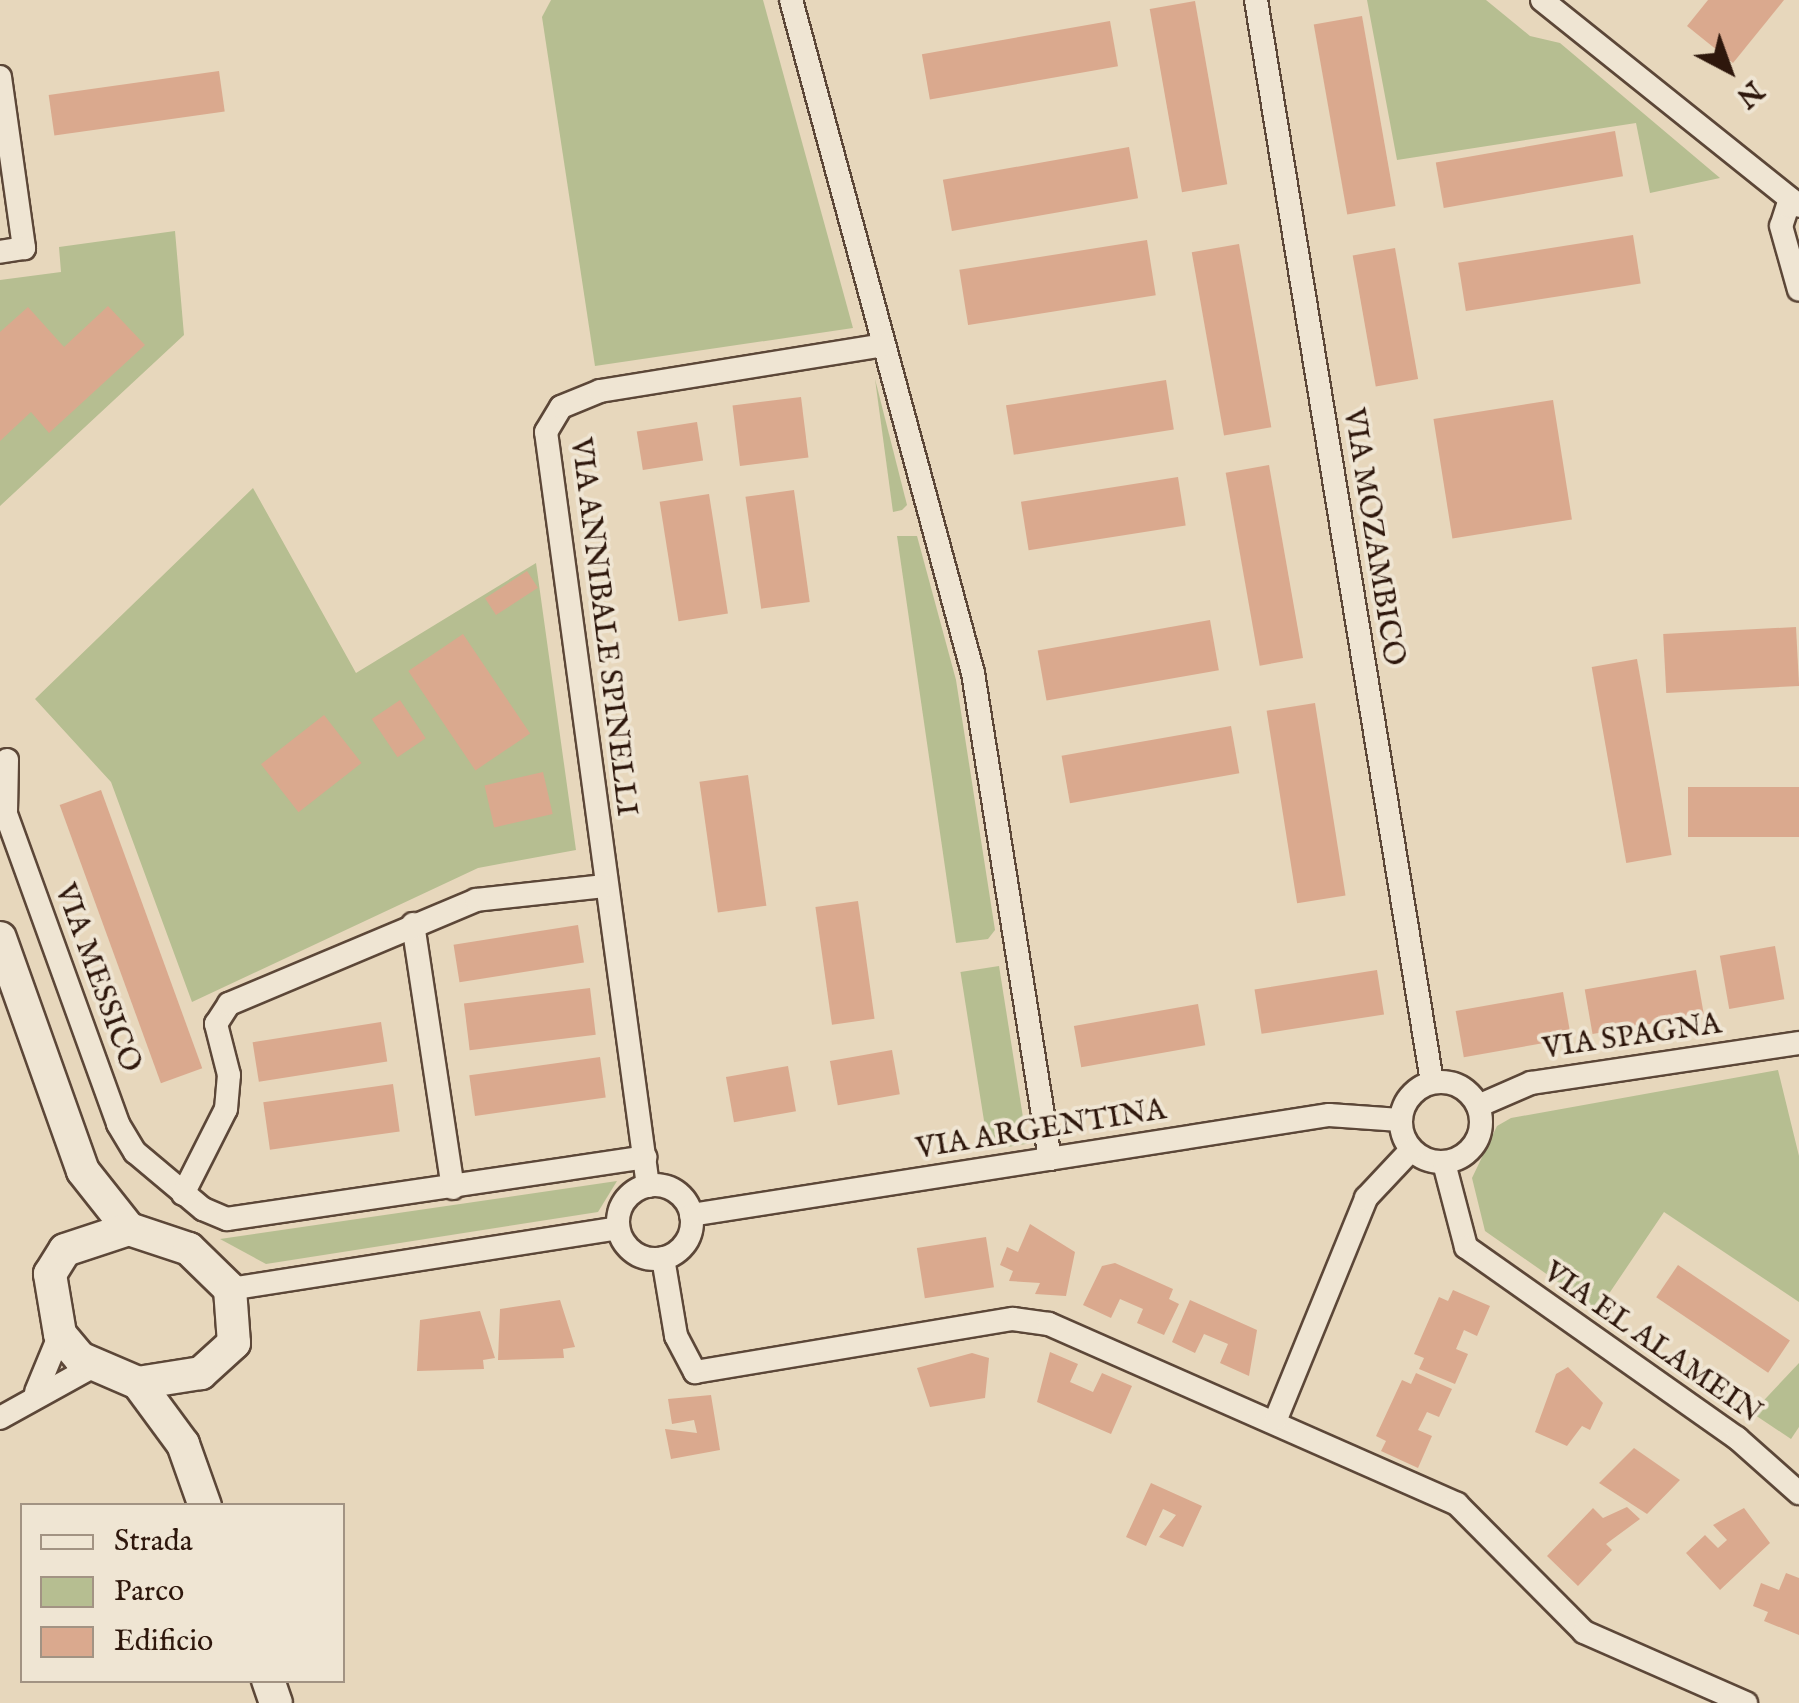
<!DOCTYPE html>
<html>
<head>
<meta charset="utf-8">
<style>
  body { margin:0 }
  #map { position:relative; width:1799px; height:1703px; overflow:hidden; background:#e7d7bc; font-family:"IM FELL English",serif }
  div>[style] { position:absolute }
  .green>* { inset:0; background:#b6be91; transform-origin:0 0 }
  .building>* { inset:0; background:#daa98e; transform-origin:0 0 }
  .roads { filter:drop-shadow(2px 0 #5c4738) drop-shadow(-2px 0 #5c4738) drop-shadow(0 2px #5c4738) drop-shadow(0 -2px #5c4738) }
  .minor>* { height:22px; margin:-11px; padding:0 11px; transform-origin:11px; border-radius:11px; background:#efe5d3 }
  .minor>.ring { margin:-11px; padding:0; box-sizing:content-box; background:none; border:22px solid #efe5d3; border-radius:50% }
  .secondary>* { height:32px; margin:-16px; padding:0 16px; transform-origin:16px; border-radius:16px; background:#efe5d3 }
  span { translate:-50% -50%; white-space:nowrap; text-align:center; line-height:1.15; -webkit-text-stroke:8px #efe5d3; paint-order:stroke }
  .street-label { font-size:30px; color:#2e170c }
  .legend { position:absolute; left:20px; top:1503px; width:325px; height:180px; box-sizing:border-box; background:#efe5d3; border:2px solid #a29383; margin:0; padding:12px 18px; list-style:none; font-size:30px; color:#2e170c }
  .legend li { display:flex; align-items:center; gap:20px; height:50px }
  .legend b { width:50px; border:2px solid #a29383 }
  .north { position:absolute; left:1679px; top:20px; width:100px; height:100px; -webkit-text-stroke:8px #efe5d3; paint-order:stroke; rotate:139deg; font-size:28px; font-weight:700; line-height:40px; text-align:center; color:#2e170c }
  .north::after { content:''; display:block; margin:auto; width:35px; height:45px; background:#2e170c; clip-path:polygon(50% 0,100% 100%,50% 72%,0 100%) }
</style>
</head>
<body>
<div id="map">
  <div class="green">
    <i style="clip-path:polygon(551px 0,763px 0,853px 328px,595px 366px,542px 17px)"></i>
    <i style="clip-path:polygon(1367px 0,1486px 0,1530px 36px,1560px 43px,1720px 178px,1650px 193px,1636px 123px,1397px 160px)"></i>
    <i style="clip-path:polygon(175px 231px,184px 335px,0 506px,0 280px,61px 272px,59px 247px)"></i>
    <i style="clip-path:polygon(875px 379px,907px 505px,902px 510px,893px 512px)"></i>
    <i style="clip-path:polygon(253px 488px,356px 673px,536px 563px,576px 850px,478px 868px,192px 1002px,111px 782px,35px 699px)"></i>
    <i style="clip-path:polygon(897px 536px,917px 536px,956px 680px,995px 930px,988px 939px,956px 943px)"></i>
    <i style="left:999px;top:966px;width:180px;height:39px;rotate:81deg"></i>
    <i style="clip-path:polygon(1778px 1070px,1799px 1156px,1799px 1302px,1664px 1212px,1598px 1310px,1485px 1231px,1472px 1178px,1497px 1126px,1511px 1118px)"></i>
    <i style="clip-path:polygon(617px 1181px,598px 1212px,266px 1264px,220px 1239px)"></i>
    <i style="clip-path:polygon(1799px 1363px,1799px 1427px,1791px 1439px,1752px 1413px)"></i>
  </div>
  <div class="building">
    <i style="clip-path:polygon(1708px 0,1784px 0,1733px 63px,1687px 26px)"></i>
    <i style="left:1195px;top:1px;width:186px;height:46px;rotate:80deg"></i>
    <i style="left:1362px;top:16px;width:193px;height:49px;rotate:80deg"></i>
    <i style="left:1110px;top:21px;width:46px;height:191px;rotate:80deg"></i>
    <i style="left:219px;top:71px;width:41px;height:172px;rotate:82deg"></i>
    <i style="left:1615px;top:131px;width:46px;height:182px;rotate:80deg"></i>
    <i style="left:1129px;top:147px;width:52px;height:189px;rotate:80deg"></i>
    <i style="left:1633px;top:235px;width:49px;height:177px;rotate:81deg"></i>
    <i style="left:1147px;top:240px;width:56px;height:190px;rotate:81deg"></i>
    <i style="left:1239px;top:244px;width:186px;height:48px;rotate:80deg"></i>
    <i style="left:1395px;top:248px;width:133px;height:43px;rotate:80deg"></i>
    <i style="clip-path:polygon(108px 306px,145px 345px,49px 433px,31px 412px,0 441px,0 332px,28px 307px,64px 347px)"></i>
    <i style="left:1166px;top:380px;width:50px;height:162px;rotate:81deg"></i>
    <i style="left:801px;top:397px;width:61px;height:69px;rotate:83deg"></i>
    <i style="left:1553px;top:400px;width:121px;height:121px;rotate:81deg"></i>
    <i style="left:697px;top:422px;width:39px;height:61px;rotate:81deg"></i>
    <i style="left:1269px;top:465px;width:196px;height:44px;rotate:80deg"></i>
    <i style="left:1178px;top:477px;width:49px;height:159px;rotate:81deg"></i>
    <i style="left:794px;top:490px;width:113px;height:49px;rotate:82deg"></i>
    <i style="left:709px;top:494px;width:121px;height:50px;rotate:81deg"></i>
    <i style="left:527px;top:571px;width:20px;height:50px;rotate:57deg"></i>
    <i style="left:1210px;top:620px;width:51px;height:175px;rotate:80deg"></i>
    <i style="left:1796px;top:627px;width:59px;height:133px;rotate:87deg"></i>
    <i style="left:463px;top:634px;width:120px;height:66px;rotate:56deg"></i>
    <i style="left:1637px;top:659px;width:199px;height:46px;rotate:80deg"></i>
    <i style="left:400px;top:700px;width:46px;height:34px;rotate:56deg"></i>
    <i style="left:1315px;top:703px;width:195px;height:49px;rotate:81deg"></i>
    <i style="left:324px;top:715px;width:61px;height:80px;rotate:52deg"></i>
    <i style="left:1231px;top:726px;width:48px;height:172px;rotate:80deg"></i>
    <i style="left:543px;top:772px;width:43px;height:60px;rotate:77deg"></i>
    <i style="left:748px;top:775px;width:132px;height:49px;rotate:82deg"></i>
    <i style="left:1799px;top:787px;width:50px;height:111px;rotate:90deg"></i>
    <i style="left:101px;top:790px;width:296px;height:44px;rotate:70deg"></i>
    <i style="left:858px;top:901px;width:119px;height:43px;rotate:82deg"></i>
    <i style="left:578px;top:925px;width:38px;height:126px;rotate:81deg"></i>
    <i style="left:1775px;top:946px;width:54px;height:56px;rotate:80deg"></i>
    <i style="left:1377px;top:970px;width:45px;height:124px;rotate:81deg"></i>
    <i style="left:1696px;top:970px;width:45px;height:113px;rotate:80deg"></i>
    <i style="left:590px;top:988px;width:47px;height:127px;rotate:83deg"></i>
    <i style="left:1563px;top:992px;width:47px;height:109px;rotate:80deg"></i>
    <i style="left:1198px;top:1004px;width:42px;height:126px;rotate:80deg"></i>
    <i style="left:381px;top:1022px;width:40px;height:130px;rotate:81deg"></i>
    <i style="left:892px;top:1050px;width:45px;height:63px;rotate:80deg"></i>
    <i style="left:600px;top:1057px;width:41px;height:132px;rotate:82deg"></i>
    <i style="left:788px;top:1066px;width:46px;height:63px;rotate:80deg"></i>
    <i style="left:393px;top:1084px;width:48px;height:131px;rotate:82deg"></i>
    <i style="clip-path:polygon(1030px 1224px,1075px 1252px,1066px 1296px,1035px 1294px,1040px 1283px,1009px 1281px,1013px 1271px,1000px 1265px,1007px 1247px,1018px 1252px)"></i>
    <i style="left:986px;top:1237px;width:51px;height:70px;rotate:81deg"></i>
    <i style="clip-path:polygon(1115px 1263px,1173px 1289px,1169px 1299px,1179px 1304px,1164px 1335px,1137px 1323px,1143px 1309px,1120px 1299px,1111px 1318px,1083px 1305px,1102px 1266px)"></i>
    <i style="left:1678px;top:1265px;width:135px;height:39px;rotate:34deg"></i>
    <i style="clip-path:polygon(1453px 1290px,1490px 1306px,1477px 1336px,1464px 1330px,1456px 1349px,1468px 1354px,1455px 1384px,1419px 1369px,1424px 1358px,1414px 1354px,1439px 1297px,1448px 1301px)"></i>
    <i style="clip-path:polygon(560px 1300px,575px 1347px,563px 1349px,564px 1358px,498px 1360px,500px 1309px)"></i>
    <i style="clip-path:polygon(1190px 1300px,1257px 1330px,1249px 1376px,1220px 1363px,1228px 1344px,1204px 1334px,1195px 1353px,1172px 1342px)"></i>
    <i style="clip-path:polygon(480px 1311px,495px 1358px,483px 1360px,484px 1369px,417px 1371px,420px 1320px)"></i>
    <i style="clip-path:polygon(1050px 1352px,1078px 1364px,1070px 1382px,1093px 1392px,1102px 1373px,1132px 1386px,1111px 1434px,1037px 1402px)"></i>
    <i style="clip-path:polygon(972px 1353px,989px 1358px,985px 1398px,930px 1407px,917px 1368px)"></i>
    <i style="clip-path:polygon(1568px 1367px,1603px 1403px,1590px 1430px,1582px 1426px,1567px 1446px,1535px 1432px,1556px 1374px)"></i>
    <i style="clip-path:polygon(1416px 1373px,1452px 1389px,1439px 1417px,1427px 1412px,1418px 1430px,1432px 1436px,1418px 1468px,1381px 1451px,1386px 1441px,1376px 1436px,1402px 1380px,1411px 1384px)"></i>
    <i style="clip-path:polygon(711px 1395px,720px 1450px,671px 1459px,665px 1429px,697px 1433px,694px 1420px,672px 1424px,668px 1399px)"></i>
    <i style="clip-path:polygon(1634px 1448px,1680px 1480px,1647px 1514px,1599px 1483px)"></i>
    <i style="clip-path:polygon(1151px 1483px,1202px 1506px,1183px 1547px,1159px 1537px,1176px 1515px,1163px 1509px,1146px 1546px,1126px 1537px)"></i>
    <i style="clip-path:polygon(1627px 1507px,1640px 1519px,1606px 1544px,1612px 1550px,1578px 1586px,1547px 1556px,1593px 1508px,1603px 1518px)"></i>
    <i style="clip-path:polygon(1744px 1508px,1770px 1543px,1720px 1590px,1686px 1553px,1705px 1535px,1718px 1548px,1727px 1540px,1713px 1525px)"></i>
    <i style="clip-path:polygon(1786px 1573px,1799px 1578px,1799px 1635px,1764px 1621px,1768px 1612px,1753px 1606px,1761px 1583px,1779px 1590px)"></i>
  </div>
  <div class="roads">
    <div class="minor">
      <i style="left:791px;top:0;width:697px;rotate:74.87deg"></i>
      <i style="left:973px;top:673px;width:492px;rotate:81deg"></i>
      <i style="left:1256px;top:0;width:1096px;rotate:80.76deg"></i>
      <i style="left:1542px;top:0;width:329px;rotate:38.7deg"></i>
      <i style="left:0;top:77px;width:173px;rotate:82deg"></i>
      <i style="left:24px;top:248px;width:24px;rotate:171deg"></i>
      <i style="left:1790px;top:199px;width:28px;rotate:108deg"></i>
      <i style="left:1781px;top:226px;width:66px;rotate:74.3deg"></i>
      <i style="left:7px;top:760px;width:54px;rotate:91.1deg"></i>
      <i style="left:6px;top:814px;width:330px;rotate:70.1deg"></i>
      <i style="left:118px;top:1124px;width:33px;rotate:59deg"></i>
      <i style="left:135px;top:1152px;width:89px;rotate:40deg"></i>
      <i style="left:203px;top:1209px;width:26px;rotate:23deg"></i>
      <i style="left:227px;top:1219px;width:423px;rotate:-8.4deg"></i>
      <i style="left:413px;top:924px;width:267px;rotate:81.4deg"></i>
      <i class="ring" style="left:1401px;top:1082px;width:58px;height:58px"></i>
      <i style="left:1478px;top:1106px;width:58px;rotate:-23.5deg"></i>
      <i style="left:1531px;top:1083px;width:271px;rotate:-8.5deg"></i>
      <i style="left:1444px;top:1163px;width:87px;rotate:75.3deg"></i>
      <i style="left:1466px;top:1247px;width:332px;rotate:35.2deg"></i>
      <i style="left:1737px;top:1438px;width:83px;rotate:41.6deg"></i>
      <i class="ring" style="left:618px;top:1185px;width:52px;height:52px"></i>
      <i style="left:648px;top:1186px;width:761px;rotate:-97.7deg"></i>
      <i style="left:546px;top:432px;width:29px;rotate:-59deg"></i>
      <i style="left:561px;top:407px;width:42px;rotate:-22.3deg"></i>
      <i style="left:600px;top:391px;width:287px;rotate:-9.2deg"></i>
      <i style="left:183px;top:1194px;width:95px;rotate:-63.2deg"></i>
      <i style="left:226px;top:1109px;width:34px;rotate:-85deg"></i>
      <i style="left:229px;top:1075px;width:53px;rotate:-104.3deg"></i>
      <i style="left:216px;top:1024px;width:24px;rotate:-57deg"></i>
      <i style="left:229px;top:1004px;width:268px;rotate:-22.8deg"></i>
      <i style="left:476px;top:900px;width:130px;rotate:-6.2deg"></i>
      <i style="left:691px;top:1215px;width:646px;rotate:-8.91deg"></i>
      <i style="left:1329px;top:1115px;width:71px;rotate:4deg"></i>
      <i style="left:663px;top:1258px;width:79px;rotate:80.5deg"></i>
      <i style="left:676px;top:1336px;width:41px;rotate:62.2deg"></i>
      <i style="left:695px;top:1372px;width:322px;rotate:-9.5deg"></i>
      <i style="left:1013px;top:1319px;width:36px;rotate:8deg"></i>
      <i style="left:1049px;top:1324px;width:446px;rotate:23.8deg"></i>
      <i style="left:1457px;top:1504px;width:180px;rotate:45.2deg"></i>
      <i style="left:1584px;top:1632px;width:177px;rotate:23.7deg"></i>
      <i style="left:230px;top:1289px;width:393px;rotate:-8.9deg"></i>
      <i style="left:36px;top:1392px;width:63px;rotate:-67.5deg"></i>
      <i style="left:0;top:1418px;width:107px;rotate:-29deg"></i>
      <i style="left:1276px;top:1419px;width:239px;rotate:-67.8deg"></i>
      <i style="left:1366px;top:1198px;width:66px;rotate:-46.8deg"></i>
    </div>
    <div class="secondary">
      <i style="left:0;top:938px;width:247px;rotate:70.4deg"></i>
      <i style="left:83px;top:1171px;width:74px;rotate:51.6deg"></i>
      <i style="left:129px;top:1229px;width:63px;rotate:18.4deg"></i>
      <i style="left:189px;top:1249px;width:57px;rotate:44.3deg"></i>
      <i style="left:230px;top:1289px;width:54px;rotate:85.8deg"></i>
      <i style="left:234px;top:1343px;width:45px;rotate:137.7deg"></i>
      <i style="left:201px;top:1373px;width:64px;rotate:171deg"></i>
      <i style="left:138px;top:1383px;width:63px;rotate:-156.7deg"></i>
      <i style="left:80px;top:1358px;width:31px;rotate:-130deg"></i>
      <i style="left:60px;top:1334px;width:61px;rotate:-99.5deg"></i>
      <i style="left:50px;top:1274px;width:28px;rotate:-58deg"></i>
      <i style="left:65px;top:1250px;width:67px;rotate:-18.2deg"></i>
      <i style="left:138px;top:1383px;width:76px;rotate:53.6deg"></i>
      <i style="left:183px;top:1444px;width:66px;rotate:70.5deg"></i>
      <i style="left:268px;top:1680px;width:24px;rotate:71deg"></i>
    </div>
  </div>
  <div class="street-label">
    <span style="left:1373px;top:537px;rotate:81deg">VIA MOZAMBICO</span>
    <span style="left:603px;top:627px;rotate:83deg">VIA ANNIBALE SPINELLI</span>
    <span style="left:97px;top:978px;rotate:70deg">VIA MESSICO</span>
    <span style="left:1632px;top:1037px;rotate:-8deg">VIA SPAGNA</span>
    <span style="left:1041px;top:1130px;rotate:-9deg">VIA ARGENTINA</span>
    <span style="left:1652px;top:1343px;rotate:35deg">VIA EL ALAMEIN</span>
  </div>
  <ul class="legend">
  <li><b style="height:12px;background:#efe5d3"></b>Strada</li>
  <li><b style="height:28px;background:#b6be91"></b>Parco</li>
  <li><b style="height:28px;background:#daa98e"></b>Edificio</li>
  </ul>
  <div class="north">N</div>
</div>
</body>
</html>
